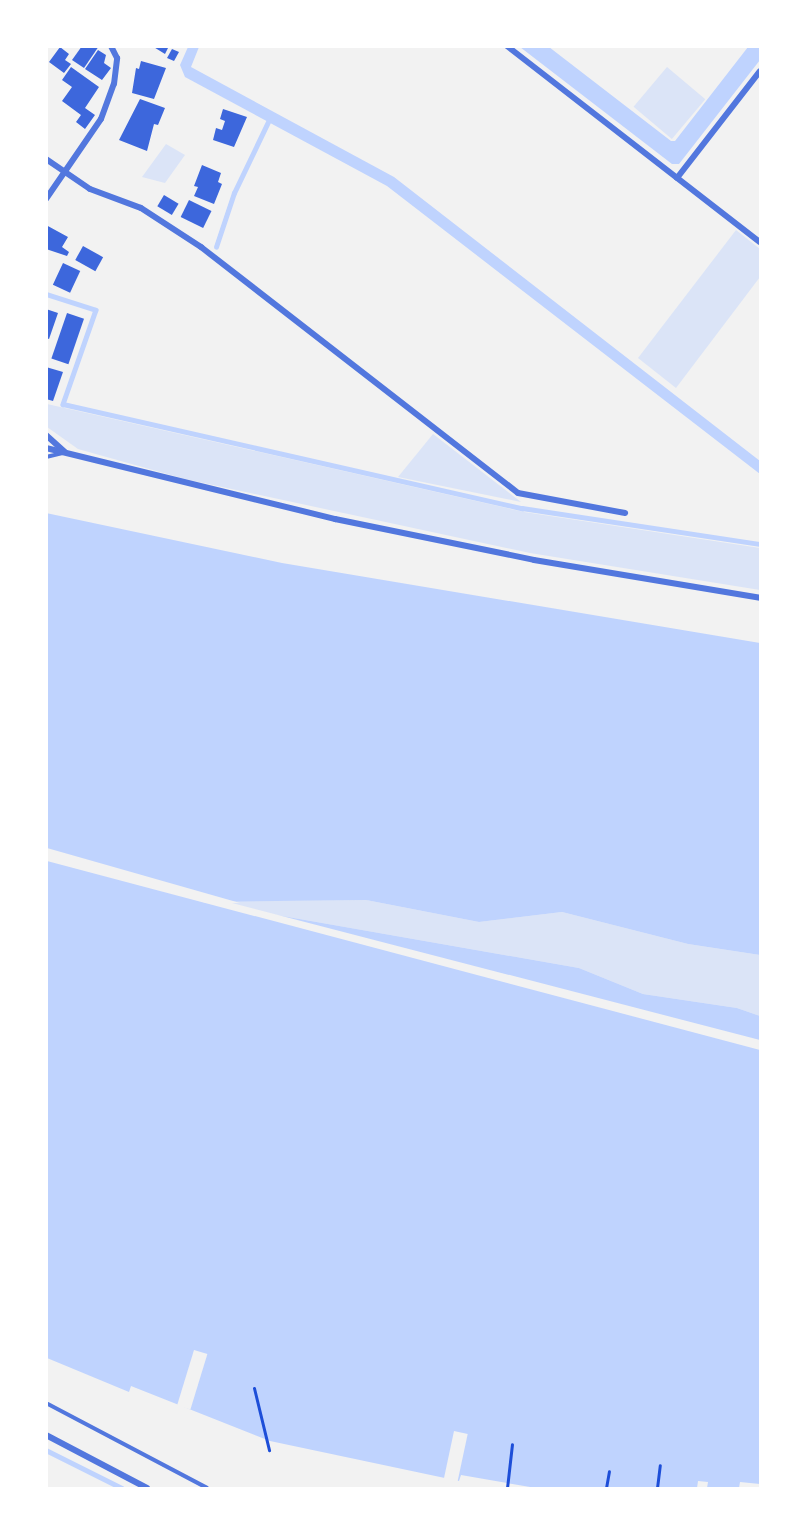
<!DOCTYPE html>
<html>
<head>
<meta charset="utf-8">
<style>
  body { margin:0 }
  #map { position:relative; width:807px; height:1535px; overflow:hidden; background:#f2f2f2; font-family:"DejaVu Sans",sans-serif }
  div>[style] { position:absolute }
  .green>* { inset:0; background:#dbe4f7; transform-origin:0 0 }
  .water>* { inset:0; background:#bfd3fe }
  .pier>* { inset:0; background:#f2f2f2; transform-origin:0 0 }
  .stream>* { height:4.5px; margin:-2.25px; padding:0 2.25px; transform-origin:2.25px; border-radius:2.25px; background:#bfd3fe }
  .building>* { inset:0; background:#3d67dc; transform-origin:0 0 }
  .path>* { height:3px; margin:-1.5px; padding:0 1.5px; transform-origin:1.5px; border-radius:1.5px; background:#1d4ed8 }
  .service>* { height:4px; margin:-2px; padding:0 2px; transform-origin:2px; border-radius:2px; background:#5277de }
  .minor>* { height:6px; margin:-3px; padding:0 3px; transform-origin:3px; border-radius:3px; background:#5277de }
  span { translate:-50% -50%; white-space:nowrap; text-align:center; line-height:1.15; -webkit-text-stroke:6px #fff; paint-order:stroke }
  .frame { position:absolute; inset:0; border:48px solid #fff; pointer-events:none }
</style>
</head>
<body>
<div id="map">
  <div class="green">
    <i style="left:667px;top:67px;width:50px;height:52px;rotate:40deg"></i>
    <i style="clip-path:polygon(166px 144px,185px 155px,165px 183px,142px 177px)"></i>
    <i style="clip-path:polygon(736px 230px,760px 249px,760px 277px,676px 388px,638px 358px)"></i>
    <i style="clip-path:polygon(47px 404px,524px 512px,760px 548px,760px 590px,530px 553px,185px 479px,78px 449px,47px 427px)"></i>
    <i style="clip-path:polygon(433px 434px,521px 502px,398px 477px)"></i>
    <i style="clip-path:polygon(366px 900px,479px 922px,562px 912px,688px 944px,760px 955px,760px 1016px,737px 1008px,643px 994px,579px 968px,197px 901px)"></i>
  </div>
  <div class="water">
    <i style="clip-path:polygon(188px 47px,199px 47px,191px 67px,394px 177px,760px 461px,760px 474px,387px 186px,185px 77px,180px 65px)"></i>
    <i style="clip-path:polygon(520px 47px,549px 47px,671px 141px,675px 141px,748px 47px,760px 47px,760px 60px,679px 164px,672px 164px)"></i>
    <i style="clip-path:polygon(46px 513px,282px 563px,760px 643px,760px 955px,688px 944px,562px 912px,479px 922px,366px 900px,203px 902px,579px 968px,643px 994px,737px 1008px,760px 1016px,760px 1484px,740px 1482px,739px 1488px,707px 1488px,708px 1482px,698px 1481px,697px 1488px,536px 1488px,461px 1475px,459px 1481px,270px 1441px,131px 1386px,129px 1392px,47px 1358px)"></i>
  </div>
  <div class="pier">
    <i style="clip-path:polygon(47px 848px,240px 903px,232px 903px,760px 1040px,760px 1050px,47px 861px)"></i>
    <i style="left:194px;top:1350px;width:14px;height:58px;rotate:17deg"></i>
    <i style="left:454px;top:1431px;width:14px;height:49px;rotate:12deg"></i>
  </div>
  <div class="stream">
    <i style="left:216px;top:247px;width:57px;rotate:-71.6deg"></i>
    <i style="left:234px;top:193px;width:79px;rotate:-64.4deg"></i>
    <i style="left:46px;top:294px;width:52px;rotate:17.7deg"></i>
    <i style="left:96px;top:310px;width:100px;rotate:109.3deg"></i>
    <i style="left:63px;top:404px;width:471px;rotate:12.8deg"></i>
    <i style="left:522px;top:508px;width:241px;rotate:8.6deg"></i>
    <i style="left:46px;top:1450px;width:85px;rotate:26.6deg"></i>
  </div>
  <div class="building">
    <i style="clip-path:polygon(82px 46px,99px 46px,84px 68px,72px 60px)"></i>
    <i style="clip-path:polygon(152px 46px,169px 46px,165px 54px)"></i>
    <i style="clip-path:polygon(60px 47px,69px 54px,65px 60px,71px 64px,64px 73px,49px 62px)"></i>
    <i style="clip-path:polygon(172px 49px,179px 52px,174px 61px,167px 58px)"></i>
    <i style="clip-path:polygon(98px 50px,106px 55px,104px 63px,111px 68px,102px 80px,85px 69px)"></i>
    <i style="clip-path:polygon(141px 61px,166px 68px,154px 99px,132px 93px,136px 68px,139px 69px)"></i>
    <i style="clip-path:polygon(71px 67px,99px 87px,85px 108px,95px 115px,85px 129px,76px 122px,81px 115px,62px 101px,72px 87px,62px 80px)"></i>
    <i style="clip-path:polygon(140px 99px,165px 108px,158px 125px,154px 124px,147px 151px,119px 140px)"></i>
    <i style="clip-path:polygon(223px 109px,247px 117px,234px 147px,213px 140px,216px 128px,222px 130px,225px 121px,220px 119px)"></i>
    <i style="clip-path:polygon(202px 165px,221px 173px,218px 182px,222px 184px,214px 204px,194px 196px,198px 187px,194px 186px)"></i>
    <i style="left:164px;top:195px;width:17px;height:13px;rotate:31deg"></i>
    <i style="left:189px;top:200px;width:25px;height:19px;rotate:26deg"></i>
    <i style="clip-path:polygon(46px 225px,68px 237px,62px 247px,69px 252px,67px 256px,46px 249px)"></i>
    <i style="left:83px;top:246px;width:23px;height:16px;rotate:29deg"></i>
    <i style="left:63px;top:263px;width:19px;height:24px;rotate:25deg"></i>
    <i style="clip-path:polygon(46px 309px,58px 313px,49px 339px,46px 338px)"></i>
    <i style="left:67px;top:313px;width:18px;height:48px;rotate:19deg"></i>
    <i style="clip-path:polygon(46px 367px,63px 372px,53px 401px,46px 399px)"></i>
  </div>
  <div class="path">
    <i style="left:254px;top:1388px;width:64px;rotate:76.4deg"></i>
    <i style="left:507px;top:1488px;width:44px;rotate:-83.5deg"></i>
    <i style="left:606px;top:1488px;width:17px;rotate:-80deg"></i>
    <i style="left:657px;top:1488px;width:23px;rotate:-83deg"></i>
  </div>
  <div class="service">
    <i style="left:46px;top:457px;width:17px;rotate:-13deg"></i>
    <i style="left:46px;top:1403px;width:182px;rotate:27.8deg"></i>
  </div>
  <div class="minor">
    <i style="left:507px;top:46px;width:320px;rotate:37.8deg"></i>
    <i style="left:46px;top:159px;width:53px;rotate:34.3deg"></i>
    <i style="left:90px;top:189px;width:54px;rotate:20.4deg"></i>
    <i style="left:141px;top:208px;width:72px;rotate:33deg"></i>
    <i style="left:201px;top:247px;width:401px;rotate:37.8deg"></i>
    <i style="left:518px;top:493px;width:109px;rotate:10.6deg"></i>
    <i style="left:677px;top:178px;width:135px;rotate:-52.2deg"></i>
    <i style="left:46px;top:199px;width:97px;rotate:-55.5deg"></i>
    <i style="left:101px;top:119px;width:37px;rotate:-70deg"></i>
    <i style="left:114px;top:84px;width:26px;rotate:-83deg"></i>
    <i style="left:117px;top:58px;width:13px;rotate:-117deg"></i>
    <i style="left:46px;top:435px;width:25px;rotate:42deg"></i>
    <i style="left:46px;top:448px;width:298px;rotate:13.8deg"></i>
    <i style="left:335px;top:519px;width:203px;rotate:11.6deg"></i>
    <i style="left:534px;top:560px;width:229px;rotate:9.5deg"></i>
    <i style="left:46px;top:1435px;width:114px;rotate:27.7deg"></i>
  </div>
  <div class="frame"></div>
</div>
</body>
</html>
